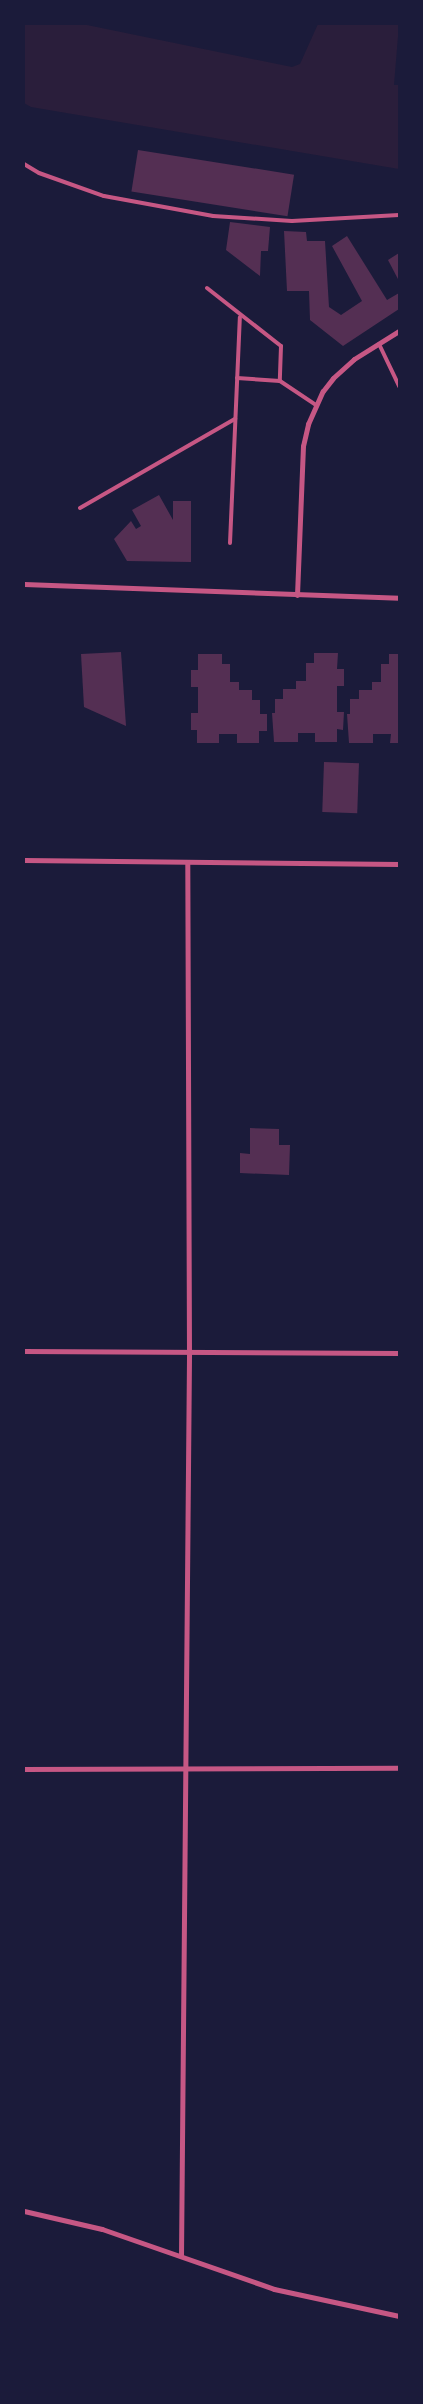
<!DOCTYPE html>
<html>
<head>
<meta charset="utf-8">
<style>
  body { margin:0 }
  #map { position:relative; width:423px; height:2404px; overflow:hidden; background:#1b1b3a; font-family:Barlow,sans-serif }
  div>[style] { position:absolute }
  .green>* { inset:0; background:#2a1e3b }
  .building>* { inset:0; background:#542f53; transform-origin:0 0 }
  .service>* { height:4px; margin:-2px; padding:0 2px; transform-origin:2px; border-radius:2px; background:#c65784 }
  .pedestrian>* { height:4.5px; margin:-2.25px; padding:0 2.25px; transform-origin:2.25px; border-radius:2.25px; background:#c65784 }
  .minor>* { height:5px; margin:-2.5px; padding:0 2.5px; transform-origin:2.5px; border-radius:2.5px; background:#c65784 }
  span { translate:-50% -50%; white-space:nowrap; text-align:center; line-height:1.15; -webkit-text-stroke:4px #1b1b3a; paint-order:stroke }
  .frame { position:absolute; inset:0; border:25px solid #1b1b3a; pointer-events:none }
</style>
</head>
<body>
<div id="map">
  <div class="green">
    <i style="clip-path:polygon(24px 24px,82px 24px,292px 67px,300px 64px,318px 24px,399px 24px,394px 85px,399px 85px,399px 169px,31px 107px,24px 103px)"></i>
  </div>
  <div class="building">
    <i style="left:138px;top:150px;width:158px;height:42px;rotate:9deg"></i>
    <i style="clip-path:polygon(230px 222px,270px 227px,268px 251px,261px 251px,260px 276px,226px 250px)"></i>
    <i style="clip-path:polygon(284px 231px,306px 232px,307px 241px,325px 241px,329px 307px,341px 315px,362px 301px,332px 246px,347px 236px,387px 300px,399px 293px,399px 309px,343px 346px,310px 320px,309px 291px,287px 291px)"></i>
    <i style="clip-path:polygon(399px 253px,399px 281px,388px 260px)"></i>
    <i style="clip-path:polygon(159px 495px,173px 520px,173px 501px,191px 501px,191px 562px,127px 561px,114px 539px,131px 521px,136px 529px,141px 526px,132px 510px)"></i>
    <i style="clip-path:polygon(121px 652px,126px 726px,84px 707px,81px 654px)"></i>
    <i style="clip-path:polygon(314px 653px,338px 653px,337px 669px,344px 669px,344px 686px,337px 686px,337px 712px,344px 712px,343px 730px,337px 729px,337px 742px,315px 742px,315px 733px,298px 733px,298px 742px,274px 742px,272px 713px,275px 713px,275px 699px,283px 699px,283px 689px,296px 689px,296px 681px,306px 681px,306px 663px,314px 663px)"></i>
    <i style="clip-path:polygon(198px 654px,222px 654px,222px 664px,230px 664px,230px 682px,239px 682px,239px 690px,252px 690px,252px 700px,260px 700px,260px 714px,267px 714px,267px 731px,259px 731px,259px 743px,237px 743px,237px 734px,219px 734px,219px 743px,197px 743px,197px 730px,191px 730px,191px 713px,198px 713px,198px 687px,191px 687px,191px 670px,198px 670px)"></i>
    <i style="clip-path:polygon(389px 654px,399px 654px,399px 743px,390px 743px,391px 734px,373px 734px,373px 743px,349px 743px,347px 714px,350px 714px,350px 699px,359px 699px,359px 690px,372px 690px,372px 682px,381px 682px,381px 664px,389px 664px)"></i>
    <i style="left:324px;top:762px;width:35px;height:50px;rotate:2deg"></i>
    <i style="clip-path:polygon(250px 1128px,279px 1129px,279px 1145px,290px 1145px,289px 1175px,240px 1173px,240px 1153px,250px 1154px)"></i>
  </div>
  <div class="service">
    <i style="left:24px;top:164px;width:17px;rotate:31deg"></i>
    <i style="left:39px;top:173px;width:69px;rotate:19.5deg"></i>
    <i style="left:104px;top:196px;width:111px;rotate:10.4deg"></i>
    <i style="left:213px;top:216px;width:79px;rotate:3.6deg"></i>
    <i style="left:292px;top:221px;width:107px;rotate:-3.2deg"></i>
    <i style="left:207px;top:288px;width:94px;rotate:38.1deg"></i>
    <i style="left:281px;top:346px;width:35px;rotate:92deg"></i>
    <i style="left:379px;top:344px;width:47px;rotate:64.5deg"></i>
    <i style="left:237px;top:378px;width:43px;rotate:4deg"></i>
    <i style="left:280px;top:381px;width:43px;rotate:33.7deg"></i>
    <i style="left:80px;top:508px;width:179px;rotate:-29.9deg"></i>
    <i style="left:230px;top:543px;width:226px;rotate:-87.5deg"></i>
  </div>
  <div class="pedestrian">
    <i style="left:24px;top:1769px;width:375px;rotate:-0.2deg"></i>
  </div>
  <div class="minor">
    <i style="left:24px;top:584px;width:375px;rotate:2.1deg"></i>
    <i style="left:297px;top:595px;width:149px;rotate:-87.7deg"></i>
    <i style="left:303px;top:446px;width:23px;rotate:-77deg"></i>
    <i style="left:308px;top:424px;width:36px;rotate:-66deg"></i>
    <i style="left:323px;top:391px;width:16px;rotate:-52deg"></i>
    <i style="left:333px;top:378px;width:28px;rotate:-42deg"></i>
    <i style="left:354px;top:359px;width:53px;rotate:-31.9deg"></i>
    <i style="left:24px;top:860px;width:375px;rotate:0.6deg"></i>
    <i style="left:24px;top:1351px;width:375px;rotate:0.3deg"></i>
    <i style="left:24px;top:2211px;width:80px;rotate:13deg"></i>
    <i style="left:102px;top:2229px;width:182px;rotate:19.2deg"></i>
    <i style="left:274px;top:2289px;width:128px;rotate:12.2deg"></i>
    <i style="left:181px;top:2256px;width:903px;rotate:-89.49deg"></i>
    <i style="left:189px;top:1353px;width:490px;rotate:-90.2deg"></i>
  </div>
  <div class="frame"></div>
</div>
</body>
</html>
